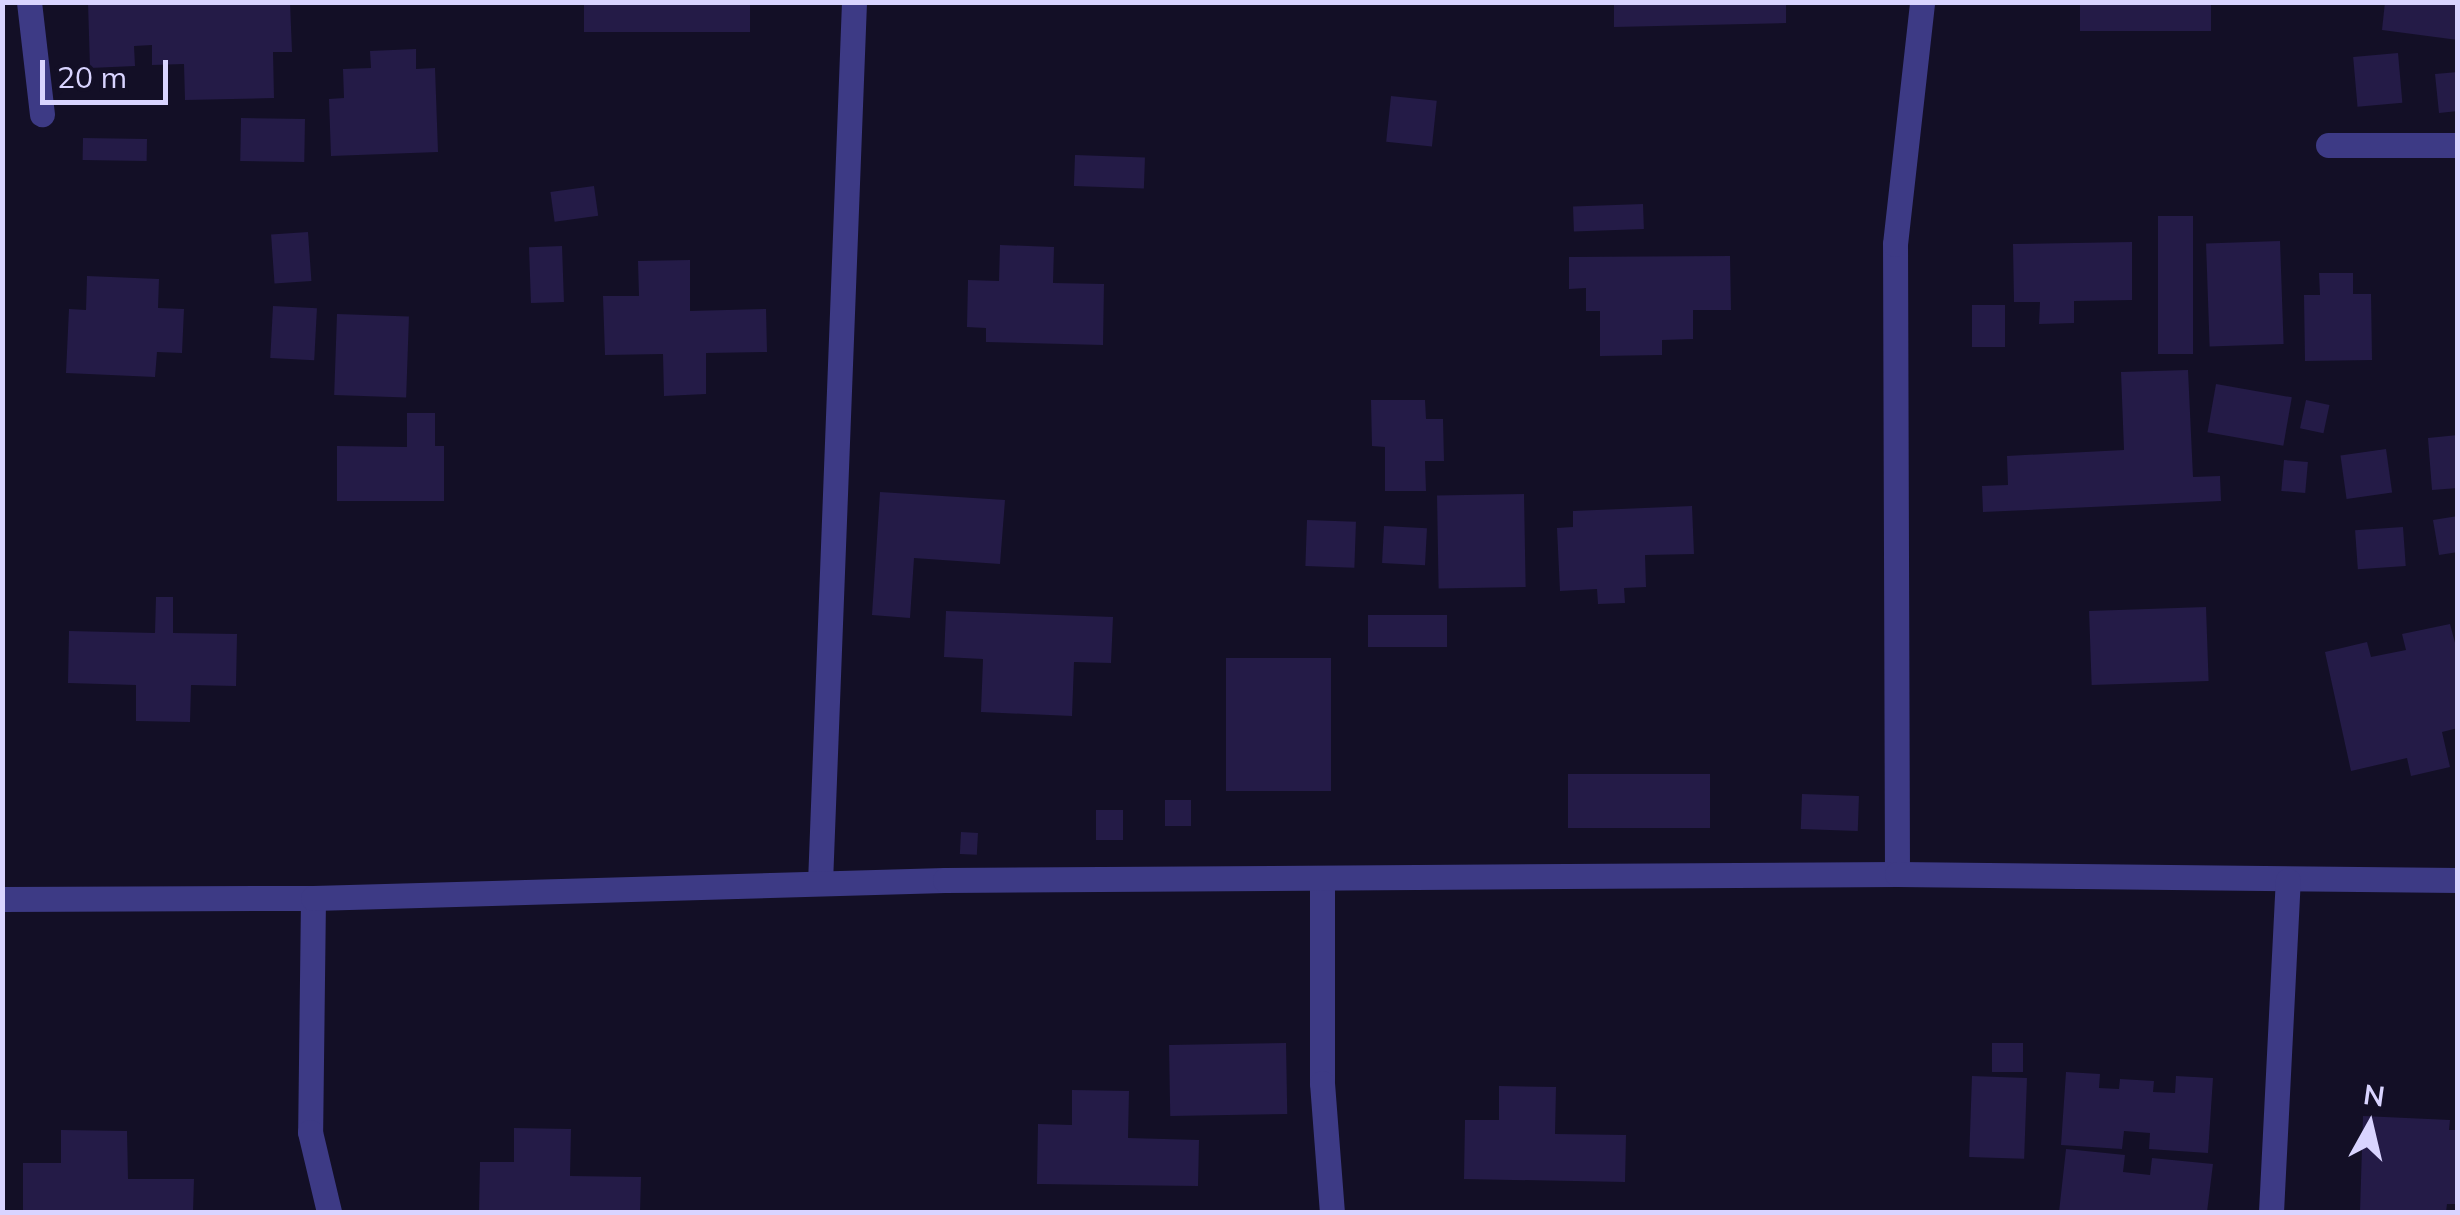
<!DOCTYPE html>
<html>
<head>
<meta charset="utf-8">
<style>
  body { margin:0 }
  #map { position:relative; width:2460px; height:1215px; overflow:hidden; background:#130f26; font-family:Mulish,sans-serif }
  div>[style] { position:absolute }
  .building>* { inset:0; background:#241b47; transform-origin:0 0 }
  .minor>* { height:25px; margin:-12.5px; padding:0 12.5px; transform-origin:12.5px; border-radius:12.5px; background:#3d3a85 }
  span { translate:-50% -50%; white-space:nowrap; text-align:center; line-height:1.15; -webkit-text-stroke:8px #130f26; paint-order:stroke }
  .frame { position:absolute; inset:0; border:5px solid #d9d4ff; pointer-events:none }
  .north { position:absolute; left:2320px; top:1075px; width:100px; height:100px; -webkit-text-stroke:8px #130f26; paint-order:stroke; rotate:8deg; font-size:28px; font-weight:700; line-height:40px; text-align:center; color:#d9d4ff }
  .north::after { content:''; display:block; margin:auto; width:35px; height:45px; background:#d9d4ff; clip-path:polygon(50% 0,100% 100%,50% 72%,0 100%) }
  .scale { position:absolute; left:40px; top:60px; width:128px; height:45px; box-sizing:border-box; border:5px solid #d9d4ff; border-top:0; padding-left:12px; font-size:30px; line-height:35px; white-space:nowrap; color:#d9d4ff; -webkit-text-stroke:8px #130f26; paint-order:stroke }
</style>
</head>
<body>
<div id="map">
  <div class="building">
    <i style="clip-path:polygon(88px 2px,290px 2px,292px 52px,273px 52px,274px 98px,185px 100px,184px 64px,152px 65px,152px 45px,134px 46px,135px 66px,90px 68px)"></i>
    <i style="left:584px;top:2px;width:166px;height:30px"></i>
    <i style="clip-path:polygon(1614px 2px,1786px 2px,1786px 23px,1614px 27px)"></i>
    <i style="left:2080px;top:2px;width:131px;height:29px"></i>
    <i style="clip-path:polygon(2385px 2px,2458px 2px,2458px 40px,2382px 30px)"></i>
    <i style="clip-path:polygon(416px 49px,416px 69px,435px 68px,438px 152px,331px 156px,329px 99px,344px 98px,343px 69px,371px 68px,370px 51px)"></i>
    <i style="left:2398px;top:53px;width:50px;height:45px;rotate:85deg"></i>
    <i style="clip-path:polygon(2458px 72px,2458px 111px,2439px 113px,2435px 74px)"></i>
    <i style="left:1391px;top:96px;width:46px;height:46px;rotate:6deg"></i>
    <i style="left:241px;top:118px;width:64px;height:43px;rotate:1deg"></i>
    <i style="left:83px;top:138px;width:64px;height:22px;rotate:1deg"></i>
    <i style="left:1075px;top:155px;width:70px;height:31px;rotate:2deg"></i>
    <i style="left:594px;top:186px;width:30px;height:44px;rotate:82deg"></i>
    <i style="left:1643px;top:204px;width:25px;height:70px;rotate:88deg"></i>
    <i style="left:2158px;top:216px;width:35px;height:138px"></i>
    <i style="left:308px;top:232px;width:49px;height:37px;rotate:86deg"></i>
    <i style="left:2280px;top:241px;width:103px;height:74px;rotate:88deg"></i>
    <i style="clip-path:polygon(2132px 242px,2132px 300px,2074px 301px,2074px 323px,2039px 324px,2040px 302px,2014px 302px,2013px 244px)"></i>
    <i style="clip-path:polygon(1000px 245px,1054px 247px,1053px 283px,1104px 284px,1103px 345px,986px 342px,986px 328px,967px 327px,968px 280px,999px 281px)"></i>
    <i style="left:562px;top:246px;width:56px;height:33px;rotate:88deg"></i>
    <i style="clip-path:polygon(1730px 256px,1731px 310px,1693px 310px,1693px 339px,1662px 340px,1662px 355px,1600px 356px,1600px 311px,1586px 311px,1586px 288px,1569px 289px,1569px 257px)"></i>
    <i style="clip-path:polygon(690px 260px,690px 311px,766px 309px,767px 352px,706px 353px,706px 394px,664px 396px,663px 354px,605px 355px,603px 296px,639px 296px,638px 261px)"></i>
    <i style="clip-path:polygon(2319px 273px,2353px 273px,2353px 294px,2371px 294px,2372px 360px,2305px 361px,2304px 295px,2320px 295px)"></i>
    <i style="clip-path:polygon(87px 276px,159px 279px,158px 308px,184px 309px,182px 353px,157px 352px,155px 377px,66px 373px,69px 309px,86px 310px)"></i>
    <i style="left:1972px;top:305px;width:33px;height:42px"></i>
    <i style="left:273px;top:306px;width:44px;height:52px;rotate:3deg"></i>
    <i style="left:337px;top:314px;width:72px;height:81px;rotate:2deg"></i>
    <i style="clip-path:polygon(2188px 370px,2193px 477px,2220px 476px,2221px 501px,1983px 512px,1982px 486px,2008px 485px,2007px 456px,2124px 450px,2121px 372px)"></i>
    <i style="left:2216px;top:384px;width:77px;height:49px;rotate:10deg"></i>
    <i style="clip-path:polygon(1371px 400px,1425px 400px,1426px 419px,1443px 419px,1444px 461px,1425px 461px,1426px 491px,1385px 491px,1385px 447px,1372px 446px)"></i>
    <i style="left:2306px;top:400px;width:24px;height:29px;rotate:12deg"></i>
    <i style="clip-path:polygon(407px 413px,435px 413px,435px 446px,444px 446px,444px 501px,337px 501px,337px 446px,407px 447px)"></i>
    <i style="clip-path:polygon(2458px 435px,2458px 488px,2432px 490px,2428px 438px)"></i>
    <i style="left:2386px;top:449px;width:44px;height:46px;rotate:82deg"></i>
    <i style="left:2284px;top:460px;width:24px;height:31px;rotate:5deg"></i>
    <i style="clip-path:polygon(880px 492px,1005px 500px,1000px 564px,914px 558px,910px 618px,872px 615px)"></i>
    <i style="left:1524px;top:494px;width:93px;height:87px;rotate:89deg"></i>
    <i style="clip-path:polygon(1692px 506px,1694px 554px,1645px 555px,1646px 587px,1624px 588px,1625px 603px,1598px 604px,1597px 589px,1560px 591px,1557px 528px,1573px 527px,1573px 511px)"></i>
    <i style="clip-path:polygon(2458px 516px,2458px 552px,2439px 555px,2433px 520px)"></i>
    <i style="left:1307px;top:520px;width:49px;height:46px;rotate:2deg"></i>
    <i style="left:1384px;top:526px;width:43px;height:37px;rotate:3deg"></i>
    <i style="left:2403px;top:527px;width:39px;height:48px;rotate:86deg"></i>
    <i style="clip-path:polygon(156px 597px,173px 597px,173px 633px,237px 634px,236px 686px,191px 685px,190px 722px,136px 721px,136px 685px,68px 683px,69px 631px,155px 633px)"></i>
    <i style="left:2206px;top:607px;width:74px;height:117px;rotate:88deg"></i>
    <i style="clip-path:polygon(946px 611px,1113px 617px,1111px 663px,1074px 662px,1072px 716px,981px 712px,983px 659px,944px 657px)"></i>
    <i style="left:1368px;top:615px;width:79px;height:32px"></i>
    <i style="clip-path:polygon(2450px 624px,2458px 654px,2458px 728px,2442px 732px,2450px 767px,2411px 776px,2407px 758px,2351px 771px,2325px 652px,2367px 642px,2371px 657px,2406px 650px,2402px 634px)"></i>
    <i style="left:1331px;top:658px;width:133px;height:105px;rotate:90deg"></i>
    <i style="left:1568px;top:774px;width:142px;height:54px"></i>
    <i style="left:1802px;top:794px;width:57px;height:35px;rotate:2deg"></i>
    <i style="left:1165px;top:800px;width:26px;height:26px"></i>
    <i style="left:1096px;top:810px;width:27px;height:30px"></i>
    <i style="left:961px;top:832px;width:17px;height:22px;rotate:3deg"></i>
    <i style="left:1286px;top:1043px;width:71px;height:117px;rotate:89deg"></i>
    <i style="left:1992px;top:1043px;width:31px;height:29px"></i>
    <i style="clip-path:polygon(2066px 1072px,2100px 1074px,2099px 1088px,2119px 1089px,2120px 1079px,2154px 1081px,2153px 1092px,2175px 1093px,2176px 1076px,2213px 1078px,2208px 1153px,2149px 1149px,2150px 1133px,2124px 1131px,2122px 1149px,2061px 1145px)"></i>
    <i style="left:1972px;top:1076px;width:55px;height:81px;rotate:2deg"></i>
    <i style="clip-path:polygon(1499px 1086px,1556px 1087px,1555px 1134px,1626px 1135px,1625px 1182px,1464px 1179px,1465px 1120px,1499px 1120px)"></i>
    <i style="clip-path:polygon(1072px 1090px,1129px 1091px,1128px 1138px,1199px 1140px,1198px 1186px,1037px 1184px,1038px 1124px,1072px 1125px)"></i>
    <i style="clip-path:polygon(2363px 1116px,2450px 1120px,2449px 1130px,2458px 1130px,2458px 1204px,2447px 1204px,2446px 1212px,2360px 1212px)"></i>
    <i style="clip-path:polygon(514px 1128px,571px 1129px,570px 1176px,641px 1177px,640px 1212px,479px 1212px,480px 1162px,514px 1162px)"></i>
    <i style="clip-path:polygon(61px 1130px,127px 1131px,128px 1179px,194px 1179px,193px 1212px,23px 1212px,23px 1163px,61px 1163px)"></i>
    <i style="clip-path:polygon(2066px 1149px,2125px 1155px,2123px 1172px,2150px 1175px,2152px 1158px,2213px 1164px,2207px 1212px,2059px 1212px)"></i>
  </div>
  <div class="minor">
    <i style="left:29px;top:2px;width:113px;rotate:83.4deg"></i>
    <i style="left:2328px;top:145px;width:130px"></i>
    <i style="left:1897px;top:874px;width:630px;rotate:-90.18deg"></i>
    <i style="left:1895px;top:244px;width:244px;rotate:-83.6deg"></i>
    <i style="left:1322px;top:879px;width:204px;rotate:90deg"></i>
    <i style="left:1322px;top:1083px;width:129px;rotate:85.6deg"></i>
    <i style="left:820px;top:883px;width:882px;rotate:-87.79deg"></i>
    <i style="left:313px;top:898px;width:234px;rotate:90.7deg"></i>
    <i style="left:310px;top:1132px;width:82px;rotate:76.6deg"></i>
    <i style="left:2px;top:899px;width:311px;rotate:-0.2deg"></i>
    <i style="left:313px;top:898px;width:632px;rotate:-1.63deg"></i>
    <i style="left:945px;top:880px;width:952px;rotate:-0.36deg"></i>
    <i style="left:1897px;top:874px;width:561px;rotate:0.61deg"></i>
    <i style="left:2271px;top:1212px;width:332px;rotate:-87.1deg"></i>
  </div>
  <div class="frame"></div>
  <div class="north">N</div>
  <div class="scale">20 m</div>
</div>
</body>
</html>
